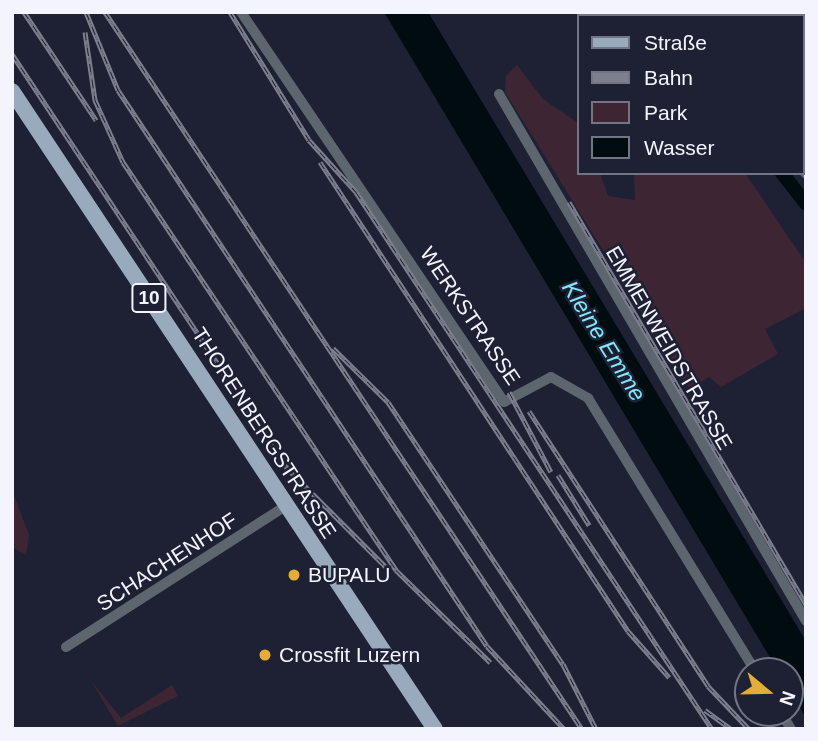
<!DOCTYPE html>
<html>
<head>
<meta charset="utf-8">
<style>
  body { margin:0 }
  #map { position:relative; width:818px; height:741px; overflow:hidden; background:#1e2134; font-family:Arial,sans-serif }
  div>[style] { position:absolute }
  .green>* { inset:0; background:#3e2534 }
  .water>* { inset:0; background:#000c10 }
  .river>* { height:14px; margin:-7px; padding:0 7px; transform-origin:7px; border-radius:7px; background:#000c10 }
  .street>* { height:10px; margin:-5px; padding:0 5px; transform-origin:5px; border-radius:5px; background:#5d666e }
  .primary>* { height:16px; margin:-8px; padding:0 8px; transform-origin:8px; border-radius:8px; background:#98aabb }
  .rail>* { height:5px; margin-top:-2.5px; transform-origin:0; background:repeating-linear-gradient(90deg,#1e2134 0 8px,#7e808f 0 16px); box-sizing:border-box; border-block:2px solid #7e808f }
  .dots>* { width:19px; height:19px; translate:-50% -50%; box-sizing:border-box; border:4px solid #1e2134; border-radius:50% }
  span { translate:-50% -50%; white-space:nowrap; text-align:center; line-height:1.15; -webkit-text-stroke:5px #1e2134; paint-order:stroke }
  .shield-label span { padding:2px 5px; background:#1e2134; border:2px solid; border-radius:5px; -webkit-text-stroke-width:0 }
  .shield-label { font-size:19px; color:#f3f4fd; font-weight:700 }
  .street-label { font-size:21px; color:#f3f4fd }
  .poi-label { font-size:21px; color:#f3f4fd }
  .left { translate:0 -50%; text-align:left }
  .water-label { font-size:23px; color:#82e7fb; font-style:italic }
  .frame { position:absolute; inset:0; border:14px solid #f3f4fd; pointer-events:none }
  .legend { position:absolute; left:577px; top:14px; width:228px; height:161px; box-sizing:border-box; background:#1e2134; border:2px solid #737584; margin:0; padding:9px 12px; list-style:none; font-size:21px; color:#f3f4fd }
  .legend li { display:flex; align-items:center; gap:14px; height:35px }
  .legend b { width:35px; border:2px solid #737584 }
  .north { position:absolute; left:734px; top:657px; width:70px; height:70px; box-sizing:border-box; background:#1e2134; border:2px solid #737584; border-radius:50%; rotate:109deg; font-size:19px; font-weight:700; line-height:28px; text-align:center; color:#f3f4fd }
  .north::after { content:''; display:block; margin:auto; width:24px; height:32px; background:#e6ad36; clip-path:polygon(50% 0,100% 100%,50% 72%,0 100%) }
</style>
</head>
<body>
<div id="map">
  <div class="green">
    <i style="clip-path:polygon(517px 65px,543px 99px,578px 123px,578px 173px,600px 173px,608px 196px,635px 200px,634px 173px,745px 173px,806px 263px,806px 308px,765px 329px,778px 354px,721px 387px,709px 377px,689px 389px,505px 92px,506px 76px)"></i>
    <i style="clip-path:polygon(12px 490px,29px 535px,26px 555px,12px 547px)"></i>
    <i style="clip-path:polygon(91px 681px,121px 718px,172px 685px,178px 696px,118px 726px)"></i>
  </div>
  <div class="water">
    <i style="clip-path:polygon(384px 12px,428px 12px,806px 641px,806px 718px,790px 691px,790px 671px,778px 671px)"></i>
  </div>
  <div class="river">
    <i style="left:651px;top:12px;width:5px;rotate:53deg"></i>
    <i style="left:782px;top:173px;width:39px;rotate:52deg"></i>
  </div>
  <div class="street">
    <i style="left:241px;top:12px;width:470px;rotate:56deg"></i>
    <i style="left:504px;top:402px;width:53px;rotate:-28deg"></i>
    <i style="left:551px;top:377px;width:43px;rotate:29.6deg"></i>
    <i style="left:588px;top:398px;width:320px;rotate:58.5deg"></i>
    <i style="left:499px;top:94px;width:610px;rotate:59.78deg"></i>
    <i style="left:802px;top:169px;width:6px;rotate:51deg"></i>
    <i style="left:66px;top:647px;width:261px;rotate:-32.7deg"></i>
    <i style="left:781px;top:713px;width:19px;rotate:58deg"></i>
  </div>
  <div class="primary">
    <i style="left:12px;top:91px;width:765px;rotate:56.46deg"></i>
  </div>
  <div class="rail">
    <i style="left:24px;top:12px;width:130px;rotate:56.3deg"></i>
    <i style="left:86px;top:12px;width:84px;rotate:67.7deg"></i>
    <i style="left:118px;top:90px;width:667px;rotate:56.43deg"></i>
    <i style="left:487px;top:646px;width:113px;rotate:47.1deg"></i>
    <i style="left:105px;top:12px;width:861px;rotate:56.37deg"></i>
    <i style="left:230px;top:12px;width:150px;rotate:58.3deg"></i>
    <i style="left:309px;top:140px;width:70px;rotate:47.9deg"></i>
    <i style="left:356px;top:192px;width:644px;rotate:56.46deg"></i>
    <i style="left:85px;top:32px;width:69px;rotate:81.6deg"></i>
    <i style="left:95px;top:100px;width:68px;rotate:65.7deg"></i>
    <i style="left:123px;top:162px;width:491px;rotate:56.2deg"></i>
    <i style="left:396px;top:570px;width:132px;rotate:44.4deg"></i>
    <i style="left:12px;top:54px;width:497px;rotate:56.4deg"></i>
    <i style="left:287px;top:468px;width:139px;rotate:45deg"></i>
    <i style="left:320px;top:162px;width:561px;rotate:56.71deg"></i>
    <i style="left:628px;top:631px;width:62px;rotate:48.3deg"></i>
    <i style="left:569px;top:202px;width:467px;rotate:59.5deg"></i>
    <i style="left:333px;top:348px;width:77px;rotate:44.5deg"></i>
    <i style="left:388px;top:402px;width:315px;rotate:56.3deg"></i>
    <i style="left:563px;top:664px;width:73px;rotate:63.1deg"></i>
    <i style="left:509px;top:392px;width:90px;rotate:62.3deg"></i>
    <i style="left:529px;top:411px;width:328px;rotate:56.9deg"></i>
    <i style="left:708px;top:686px;width:59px;rotate:46.4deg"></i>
    <i style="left:558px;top:475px;width:59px;rotate:58.2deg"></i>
    <i style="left:705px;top:710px;width:32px;rotate:36deg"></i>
  </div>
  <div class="dots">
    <i style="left:294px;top:575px;background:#e6ad36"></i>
    <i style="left:265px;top:655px;background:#e6ad36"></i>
  </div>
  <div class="shield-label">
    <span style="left:149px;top:298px">10</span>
  </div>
  <div class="street-label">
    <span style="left:470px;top:316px;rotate:56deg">WERKSTRASSE</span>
    <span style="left:669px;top:348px;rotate:60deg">EMMENWEIDSTRASSE</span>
    <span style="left:264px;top:433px;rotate:57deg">THORENBERGSTRASSE</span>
    <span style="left:167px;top:562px;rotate:-33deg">SCHACHENHOF</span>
  </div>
  <div class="poi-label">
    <span class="left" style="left:308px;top:575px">BUPALU</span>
    <span class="left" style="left:279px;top:655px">Crossfit Luzern</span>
  </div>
  <div class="water-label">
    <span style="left:604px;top:341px;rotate:58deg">Kleine Emme</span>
  </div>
  <div class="frame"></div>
  <ul class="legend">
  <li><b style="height:9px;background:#98aabb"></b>Straße</li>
  <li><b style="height:9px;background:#7e808f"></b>Bahn</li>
  <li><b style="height:19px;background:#3e2534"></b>Park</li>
  <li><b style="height:19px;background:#000c10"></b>Wasser</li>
  </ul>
  <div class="north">N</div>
</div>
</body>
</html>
